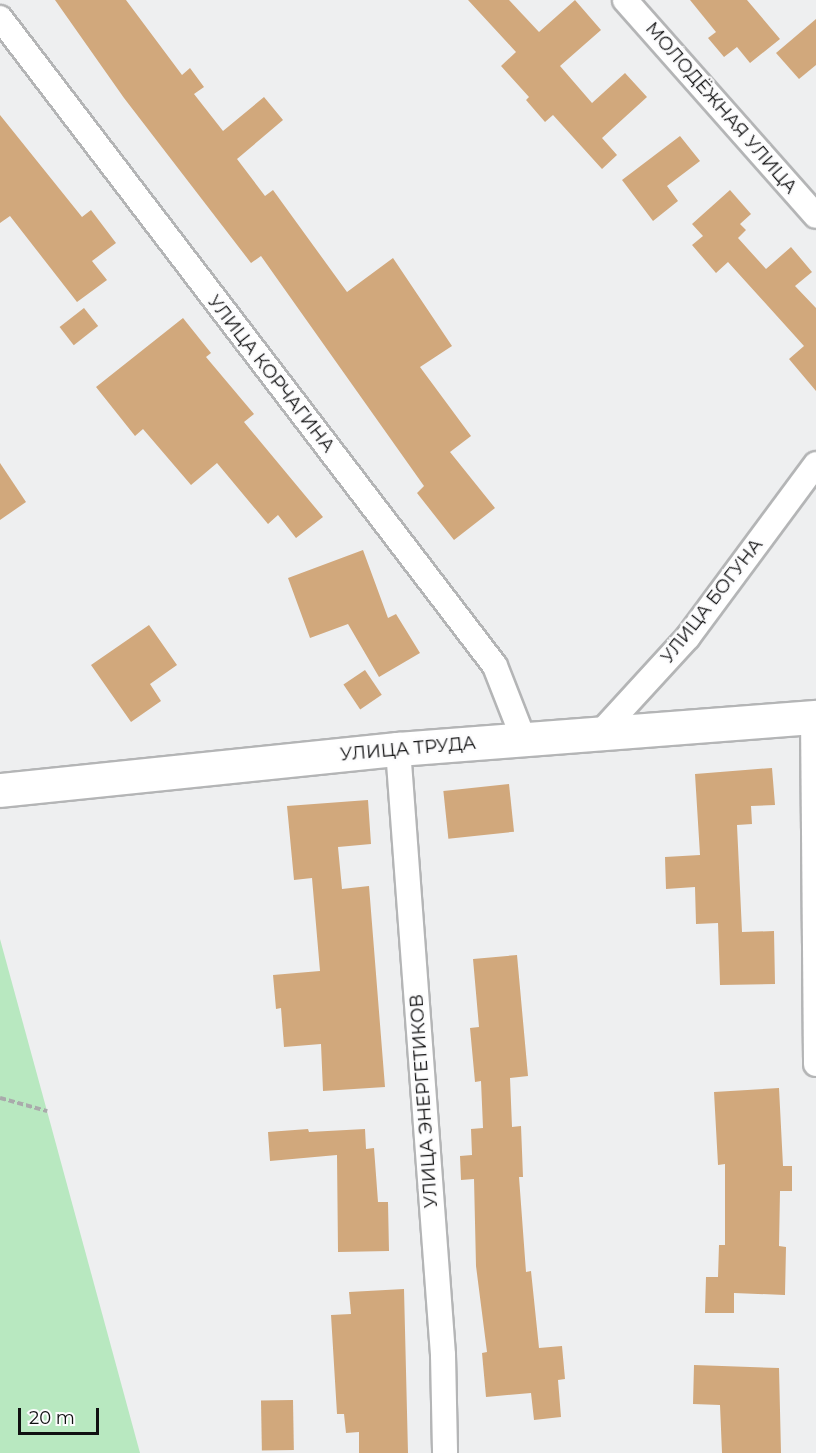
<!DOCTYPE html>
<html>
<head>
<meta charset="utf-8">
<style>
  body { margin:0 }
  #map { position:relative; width:816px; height:1453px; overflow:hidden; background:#eeeff0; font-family:Montserrat,sans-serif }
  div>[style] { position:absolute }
  .green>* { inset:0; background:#b8e8c0 }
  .building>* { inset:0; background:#d1a87c; transform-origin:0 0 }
  .path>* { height:4px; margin-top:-2px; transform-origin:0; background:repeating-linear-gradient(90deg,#a9aaab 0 6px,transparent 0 9px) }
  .roads { filter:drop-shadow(2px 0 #b4b5b6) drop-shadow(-2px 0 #b4b5b6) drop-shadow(0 2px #b4b5b6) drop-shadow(0 -2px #b4b5b6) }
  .street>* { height:24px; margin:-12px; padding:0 12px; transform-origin:12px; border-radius:12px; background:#fff }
  .secondary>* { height:33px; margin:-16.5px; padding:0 16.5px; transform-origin:16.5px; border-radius:16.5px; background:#fff }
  span { translate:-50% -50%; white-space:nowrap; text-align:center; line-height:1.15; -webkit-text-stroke:4.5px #fcfcfd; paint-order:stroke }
  .street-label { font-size:18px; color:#101011 }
  .scale { position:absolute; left:18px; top:1408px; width:81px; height:27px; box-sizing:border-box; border:3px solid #101011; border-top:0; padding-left:8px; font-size:18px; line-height:21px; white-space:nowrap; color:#101011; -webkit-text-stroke:4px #fcfcfd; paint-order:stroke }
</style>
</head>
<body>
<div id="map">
  <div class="green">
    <i style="clip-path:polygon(0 939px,47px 1111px,140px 1453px,0 1453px)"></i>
  </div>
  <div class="building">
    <i style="clip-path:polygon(55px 0,126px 0,182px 75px,190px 68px,204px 87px,194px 94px,223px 131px,264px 97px,283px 120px,237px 159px,265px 196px,273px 190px,347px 292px,393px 258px,452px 346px,420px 367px,471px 436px,450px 452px,495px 508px,454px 540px,417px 493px,424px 486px,261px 256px,251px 263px,124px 98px)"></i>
    <i style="clip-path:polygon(468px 0,509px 0,539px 32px,575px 0,601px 30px,560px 66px,592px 103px,625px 73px,647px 97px,602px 138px,617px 155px,602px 169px,553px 115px,545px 122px,526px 100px,529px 97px,501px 66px,516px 52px)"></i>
    <i style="clip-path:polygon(690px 0,747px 0,780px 39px,750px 63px,737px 47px,724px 57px,708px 38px,716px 32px)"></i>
    <i style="clip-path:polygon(816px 19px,816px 65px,799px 79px,776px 53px)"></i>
    <i style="clip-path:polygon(0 115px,82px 217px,91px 210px,116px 243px,92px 261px,107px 280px,77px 302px,10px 216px,0 223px)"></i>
    <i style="clip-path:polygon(680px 136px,700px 161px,667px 186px,678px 201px,653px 221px,622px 180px)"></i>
    <i style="clip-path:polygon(730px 190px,751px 214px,740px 224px,746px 230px,738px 238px,766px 269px,791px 247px,812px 272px,795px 286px,816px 308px,816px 391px,789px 359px,804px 346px,728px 262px,716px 273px,692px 245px,703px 236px,692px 224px)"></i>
    <i style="left:84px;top:308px;width:23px;height:31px;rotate:52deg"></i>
    <i style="clip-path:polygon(183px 318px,211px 353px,206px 357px,254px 414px,244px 422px,323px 517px,296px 538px,278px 515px,268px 524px,217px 463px,191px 485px,143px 429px,135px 436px,96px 387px)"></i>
    <i style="clip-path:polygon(0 463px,26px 502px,0 520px)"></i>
    <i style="clip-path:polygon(363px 550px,388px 618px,396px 614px,420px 653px,379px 677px,348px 624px,310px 638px,288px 578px)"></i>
    <i style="clip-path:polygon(149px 625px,177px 665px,150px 684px,161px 701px,131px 722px,91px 665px)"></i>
    <i style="left:365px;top:670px;width:30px;height:26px;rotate:56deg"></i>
    <i style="clip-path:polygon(772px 768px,775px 805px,751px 806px,752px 824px,737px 825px,742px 932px,774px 931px,775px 984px,720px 985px,718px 923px,696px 924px,695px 887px,666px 889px,665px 857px,700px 855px,695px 774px)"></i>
    <i style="left:509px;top:784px;width:48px;height:66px;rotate:84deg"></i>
    <i style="clip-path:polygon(368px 800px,371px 844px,338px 847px,342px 889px,369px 886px,385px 1087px,323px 1091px,321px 1044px,284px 1047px,281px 1008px,276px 1009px,273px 975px,320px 971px,312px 878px,294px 880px,287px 806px)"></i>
    <i style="clip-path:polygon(517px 955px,528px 1076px,510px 1078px,512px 1127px,521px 1126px,523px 1177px,519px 1177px,526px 1272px,531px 1271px,539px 1348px,562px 1346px,565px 1379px,558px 1380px,561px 1417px,534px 1420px,531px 1393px,486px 1397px,482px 1353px,487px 1352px,476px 1266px,474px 1179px,461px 1180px,460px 1156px,472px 1155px,471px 1129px,483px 1128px,481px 1081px,475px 1082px,470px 1028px,479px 1027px,473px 959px)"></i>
    <i style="clip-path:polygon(779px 1088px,783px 1166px,792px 1166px,792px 1191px,780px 1191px,779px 1246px,786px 1247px,785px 1295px,734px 1293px,734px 1313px,705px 1313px,706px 1277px,718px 1277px,719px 1245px,725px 1245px,725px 1164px,718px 1165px,714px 1092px)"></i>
    <i style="clip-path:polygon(308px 1129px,309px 1132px,365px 1129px,366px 1149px,374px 1148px,378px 1202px,388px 1202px,389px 1251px,338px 1252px,337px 1155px,270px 1161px,268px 1132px)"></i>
    <i style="clip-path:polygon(404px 1289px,408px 1453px,359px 1453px,359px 1432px,346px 1433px,344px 1414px,337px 1414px,331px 1315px,351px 1314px,349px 1292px)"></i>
    <i style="clip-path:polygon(694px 1365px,779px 1368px,781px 1453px,722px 1453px,720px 1405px,693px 1404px)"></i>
    <i style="left:293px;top:1400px;width:50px;height:32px;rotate:89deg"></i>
  </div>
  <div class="path">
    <i style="left:0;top:1098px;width:49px;rotate:15.5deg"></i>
  </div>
  <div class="roads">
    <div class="street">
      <i style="left:625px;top:0;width:288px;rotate:48.5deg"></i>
      <i style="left:0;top:18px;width:815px;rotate:52.62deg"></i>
      <i style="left:495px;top:666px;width:79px;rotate:68.6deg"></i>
      <i style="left:813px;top:717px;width:347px;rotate:89.5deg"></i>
      <i style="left:601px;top:732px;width:129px;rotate:-47.5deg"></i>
      <i style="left:688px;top:637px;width:215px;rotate:-53.5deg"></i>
      <i style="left:398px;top:749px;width:608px;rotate:85.75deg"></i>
      <i style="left:443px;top:1355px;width:98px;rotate:88.8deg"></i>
    </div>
    <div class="secondary">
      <i style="left:0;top:790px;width:400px;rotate:-5.9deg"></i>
      <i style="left:398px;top:749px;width:419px;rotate:-4.4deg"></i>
    </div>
  </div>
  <div class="street-label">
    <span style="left:721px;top:108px;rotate:49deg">МОЛОДЁЖНАЯ УЛИЦА</span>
    <span style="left:271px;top:374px;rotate:52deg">УЛИЦА КОРЧАГИНА</span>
    <span style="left:712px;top:601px;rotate:-52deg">УЛИЦА БОГУНА</span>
    <span style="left:408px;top:749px;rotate:-5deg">УЛИЦА ТРУДА</span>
    <span style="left:424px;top:1101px;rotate:-94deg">УЛИЦА ЭНЕРГЕТИКОВ</span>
  </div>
  <div class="scale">20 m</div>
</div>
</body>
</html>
